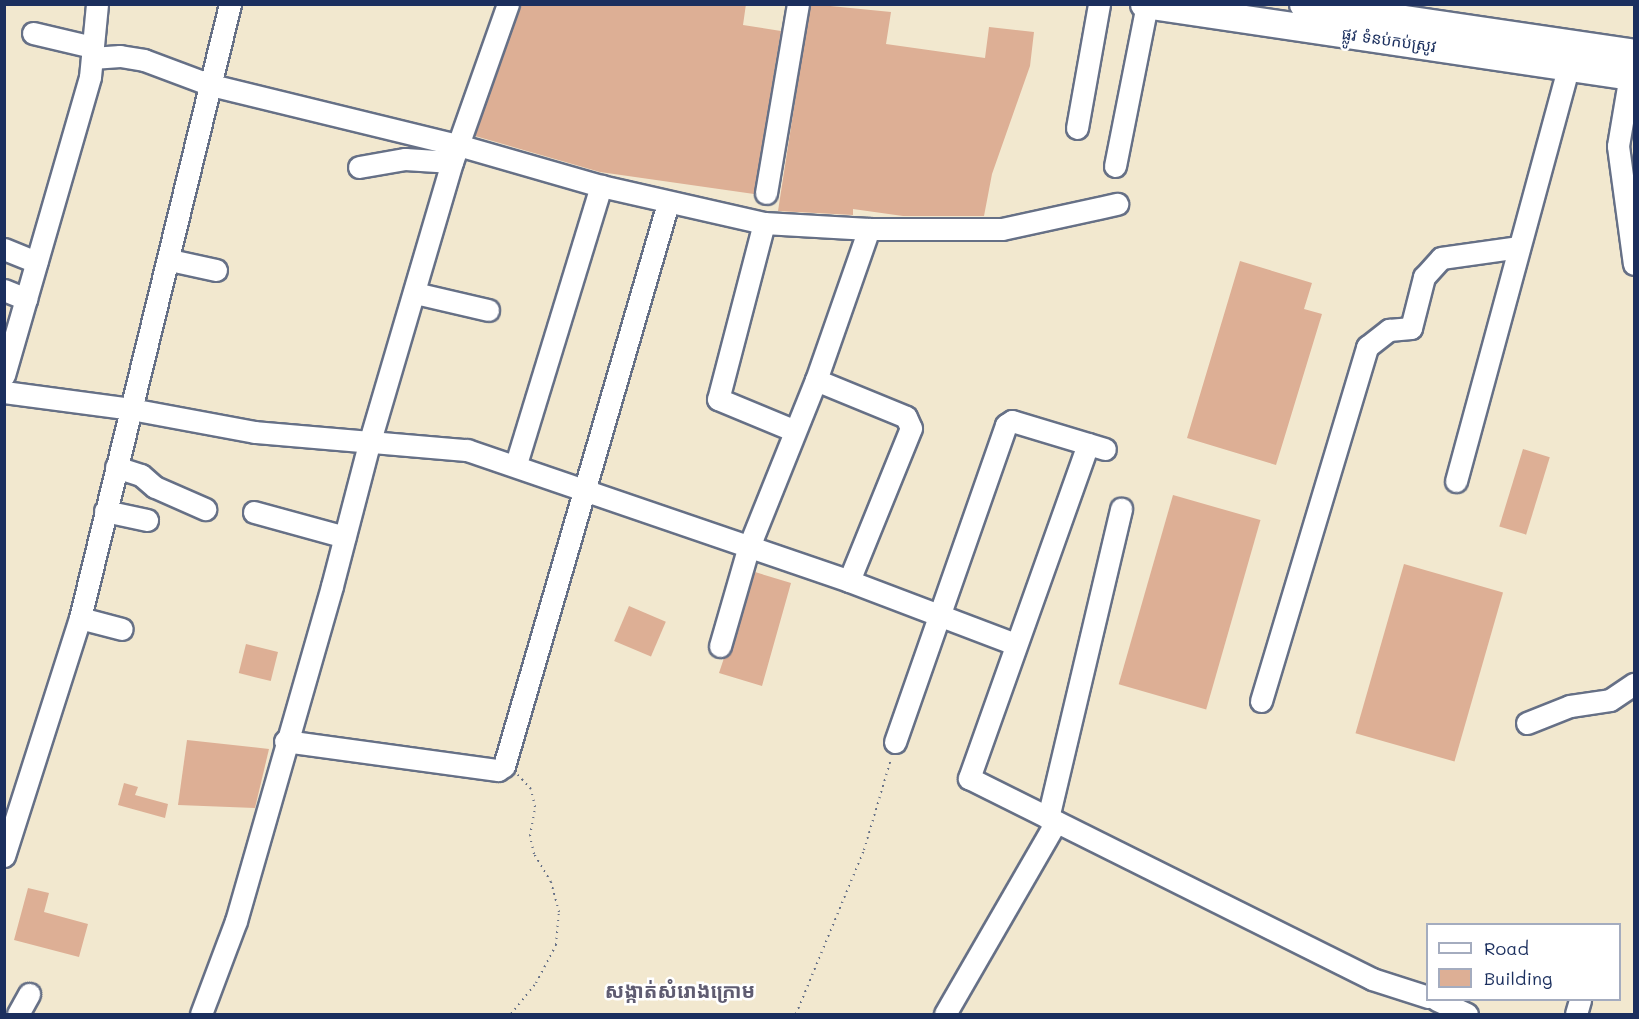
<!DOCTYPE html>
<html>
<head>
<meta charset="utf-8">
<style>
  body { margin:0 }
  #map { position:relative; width:1639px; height:1019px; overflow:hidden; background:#f2e8cf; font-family:Mali,"Noto Sans Khmer",sans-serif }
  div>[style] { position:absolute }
  .building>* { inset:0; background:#ddaf95; transform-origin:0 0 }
  .path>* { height:2px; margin-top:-1px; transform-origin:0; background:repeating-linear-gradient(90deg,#667086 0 1.5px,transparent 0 6px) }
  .roads { filter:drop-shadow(2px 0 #667086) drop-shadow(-2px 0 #667086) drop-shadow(0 2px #667086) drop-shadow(0 -2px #667086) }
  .minor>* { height:21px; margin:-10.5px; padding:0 10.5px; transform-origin:10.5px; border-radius:10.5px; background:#fff }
  .major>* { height:27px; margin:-13.5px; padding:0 13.5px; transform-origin:13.5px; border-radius:13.5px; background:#fff }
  span { translate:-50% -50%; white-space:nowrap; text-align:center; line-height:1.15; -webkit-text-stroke:5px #fff; paint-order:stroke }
  .street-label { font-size:16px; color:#1b2f5e }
  .quarter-label { font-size:20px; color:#5f5c71; font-weight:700 }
  .frame { position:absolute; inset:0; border:6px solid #1b2f5e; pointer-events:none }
  .legend { position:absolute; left:1426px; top:923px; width:195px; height:78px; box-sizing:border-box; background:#fff; border:2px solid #a4acbf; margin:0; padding:8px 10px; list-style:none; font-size:18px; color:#1b2f5e }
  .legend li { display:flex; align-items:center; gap:12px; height:30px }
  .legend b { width:30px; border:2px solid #a4acbf }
</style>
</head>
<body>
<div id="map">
  <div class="building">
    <i style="clip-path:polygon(520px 4px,746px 4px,743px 25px,781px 31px,754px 194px,600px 172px,475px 136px)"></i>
    <i style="clip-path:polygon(810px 4px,891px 12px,886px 44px,985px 58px,989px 27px,1034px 32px,1030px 66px,992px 174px,984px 216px,903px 216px,853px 209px,853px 215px,778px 211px)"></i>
    <i style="clip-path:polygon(1240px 261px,1312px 283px,1304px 309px,1322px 314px,1276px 465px,1187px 438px)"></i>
    <i style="left:1523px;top:449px;width:28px;height:81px;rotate:17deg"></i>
    <i style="left:1173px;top:495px;width:91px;height:197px;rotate:16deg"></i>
    <i style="left:1404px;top:564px;width:103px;height:176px;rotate:16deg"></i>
    <i style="clip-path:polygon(755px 572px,791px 583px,762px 686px,719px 673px,724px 658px,732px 650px)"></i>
    <i style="left:629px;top:606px;width:40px;height:38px;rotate:23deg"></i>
    <i style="left:246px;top:644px;width:33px;height:30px;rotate:14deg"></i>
    <i style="clip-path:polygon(187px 740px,269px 749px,255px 808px,178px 805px)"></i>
    <i style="clip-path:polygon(124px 783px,138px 787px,135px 795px,168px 804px,165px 818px,118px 805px)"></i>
    <i style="clip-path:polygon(28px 888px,49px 893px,44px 912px,88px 924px,79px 957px,14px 940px)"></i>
  </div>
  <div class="path">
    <i style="left:511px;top:1014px;width:40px;rotate:-51deg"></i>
    <i style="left:536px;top:983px;width:43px;rotate:-62.2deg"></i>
    <i style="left:556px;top:945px;width:33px;rotate:-85deg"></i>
    <i style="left:559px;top:912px;width:31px;rotate:-105deg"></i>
    <i style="left:551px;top:882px;width:33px;rotate:-121deg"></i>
    <i style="left:534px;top:854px;width:18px;rotate:-103deg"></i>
    <i style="left:530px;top:836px;width:29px;rotate:-80deg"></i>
    <i style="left:535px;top:807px;width:18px;rotate:-103deg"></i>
    <i style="left:531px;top:789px;width:21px;rotate:-133deg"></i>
    <i style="left:796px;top:1014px;width:178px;rotate:-67.5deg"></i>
    <i style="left:864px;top:850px;width:95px;rotate:-73.5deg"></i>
  </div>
  <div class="roads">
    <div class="minor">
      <i style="left:33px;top:33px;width:61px;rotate:13.3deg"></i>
      <i style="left:92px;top:58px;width:28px;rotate:-4deg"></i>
      <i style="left:120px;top:56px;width:24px;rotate:9deg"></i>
      <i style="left:144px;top:60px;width:72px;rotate:20.5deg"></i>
      <i style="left:211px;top:85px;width:254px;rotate:13.7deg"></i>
      <i style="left:458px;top:145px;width:149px;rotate:16deg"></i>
      <i style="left:601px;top:186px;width:167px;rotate:12.8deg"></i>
      <i style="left:764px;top:223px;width:105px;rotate:3.3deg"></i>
      <i style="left:869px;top:229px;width:133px"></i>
      <i style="left:1002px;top:229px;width:118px;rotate:-12.3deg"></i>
      <i style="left:1632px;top:63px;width:84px;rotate:99.6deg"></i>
      <i style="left:1618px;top:146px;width:119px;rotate:82.3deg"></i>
      <i style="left:1077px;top:128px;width:126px;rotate:-79.9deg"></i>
      <i style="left:1115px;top:166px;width:164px;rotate:-78.8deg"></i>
      <i style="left:359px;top:167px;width:47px;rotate:-9.9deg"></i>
      <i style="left:405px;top:159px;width:47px;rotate:3.7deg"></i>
      <i style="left:766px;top:193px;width:192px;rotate:-80.4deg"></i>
      <i style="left:764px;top:223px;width:182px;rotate:104.6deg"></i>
      <i style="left:718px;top:399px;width:81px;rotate:22.5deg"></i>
      <i style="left:4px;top:249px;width:35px;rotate:22deg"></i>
      <i style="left:170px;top:260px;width:47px;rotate:12.3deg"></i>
      <i style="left:4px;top:290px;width:24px;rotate:22deg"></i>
      <i style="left:415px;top:293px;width:75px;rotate:13.1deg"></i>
      <i style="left:4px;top:375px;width:310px;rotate:-73.9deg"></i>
      <i style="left:90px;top:77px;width:73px;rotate:-84.5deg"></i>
      <i style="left:816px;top:380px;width:97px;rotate:22.3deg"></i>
      <i style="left:906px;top:417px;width:12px;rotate:66deg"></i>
      <i style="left:911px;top:428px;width:165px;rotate:112.1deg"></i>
      <i style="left:4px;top:392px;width:128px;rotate:7.6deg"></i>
      <i style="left:131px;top:409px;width:126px;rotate:10.5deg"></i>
      <i style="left:255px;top:432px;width:213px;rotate:4.9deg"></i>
      <i style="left:467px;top:450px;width:404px;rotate:18.9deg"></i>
      <i style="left:849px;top:581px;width:178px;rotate:20.8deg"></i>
      <i style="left:1088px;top:444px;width:355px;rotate:109.6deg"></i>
      <i style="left:969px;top:778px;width:450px;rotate:26.5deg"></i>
      <i style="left:1372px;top:979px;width:59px;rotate:17.8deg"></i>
      <i style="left:516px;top:464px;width:291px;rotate:-73deg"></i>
      <i style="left:116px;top:467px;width:26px;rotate:18deg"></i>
      <i style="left:141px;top:475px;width:18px;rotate:41deg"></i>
      <i style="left:155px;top:487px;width:55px;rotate:23.7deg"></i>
      <i style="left:1456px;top:481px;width:443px;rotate:-74.8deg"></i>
      <i style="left:105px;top:511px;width:43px;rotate:12.1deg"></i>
      <i style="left:254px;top:512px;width:94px;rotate:15.4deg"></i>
      <i style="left:80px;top:618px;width:43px;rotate:14.7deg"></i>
      <i style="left:720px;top:646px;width:101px;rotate:-73.9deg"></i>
      <i style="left:748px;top:549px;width:182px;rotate:-68.1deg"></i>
      <i style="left:816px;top:380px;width:160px;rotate:-70.7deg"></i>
      <i style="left:1261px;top:701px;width:370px;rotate:-73.3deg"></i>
      <i style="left:1367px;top:347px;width:28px;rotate:-38deg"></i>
      <i style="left:1389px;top:330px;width:22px;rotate:-5deg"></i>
      <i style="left:1411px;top:328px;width:53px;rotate:-75.7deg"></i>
      <i style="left:1424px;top:277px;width:25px;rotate:-48deg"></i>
      <i style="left:1441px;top:258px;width:79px;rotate:-8deg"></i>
      <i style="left:1527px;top:723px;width:46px;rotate:-21.6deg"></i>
      <i style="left:1570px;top:706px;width:40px;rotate:-8.5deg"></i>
      <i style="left:1610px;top:700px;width:29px;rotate:-34deg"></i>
      <i style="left:285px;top:741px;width:215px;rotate:7.8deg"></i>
      <i style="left:498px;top:770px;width:7px;rotate:-34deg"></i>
      <i style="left:504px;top:766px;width:586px;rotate:-73.76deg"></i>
      <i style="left:895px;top:742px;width:336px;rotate:-70.7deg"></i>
      <i style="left:1006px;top:425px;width:7px;rotate:-34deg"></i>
      <i style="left:1012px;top:421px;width:97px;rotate:16.8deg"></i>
      <i style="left:1048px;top:818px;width:318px;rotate:-76.7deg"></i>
      <i style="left:4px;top:856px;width:250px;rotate:-72.3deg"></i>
      <i style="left:80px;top:618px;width:632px;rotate:-76.27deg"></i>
      <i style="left:1437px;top:1000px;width:33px;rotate:25deg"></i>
      <i style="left:18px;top:1014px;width:23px;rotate:-61deg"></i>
      <i style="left:201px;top:1014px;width:99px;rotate:-69.4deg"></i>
      <i style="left:236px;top:921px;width:348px;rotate:-74deg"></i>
      <i style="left:332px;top:586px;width:147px;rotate:-75.4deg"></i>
      <i style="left:369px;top:444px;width:294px;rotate:-73.6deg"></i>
      <i style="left:452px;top:162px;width:168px;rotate:-70.5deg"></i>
      <i style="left:945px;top:1014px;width:222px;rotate:-60deg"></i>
      <i style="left:1576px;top:1014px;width:15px;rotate:-74deg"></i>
    </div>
    <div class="major">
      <i style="left:1144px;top:4px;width:495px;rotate:8.4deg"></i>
      <i style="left:1303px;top:4px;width:335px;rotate:8.4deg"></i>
    </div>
  </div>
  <div class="street-label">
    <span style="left:1389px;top:40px;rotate:8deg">ផ្លូវ ទំនប់កប់ស្រូវ</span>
  </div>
  <div class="quarter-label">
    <span style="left:680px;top:990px">សង្កាត់សំរោងក្រោម</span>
  </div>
  <div class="frame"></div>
  <ul class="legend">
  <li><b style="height:8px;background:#fff"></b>Road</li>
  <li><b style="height:16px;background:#ddaf95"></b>Building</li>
  </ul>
</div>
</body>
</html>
